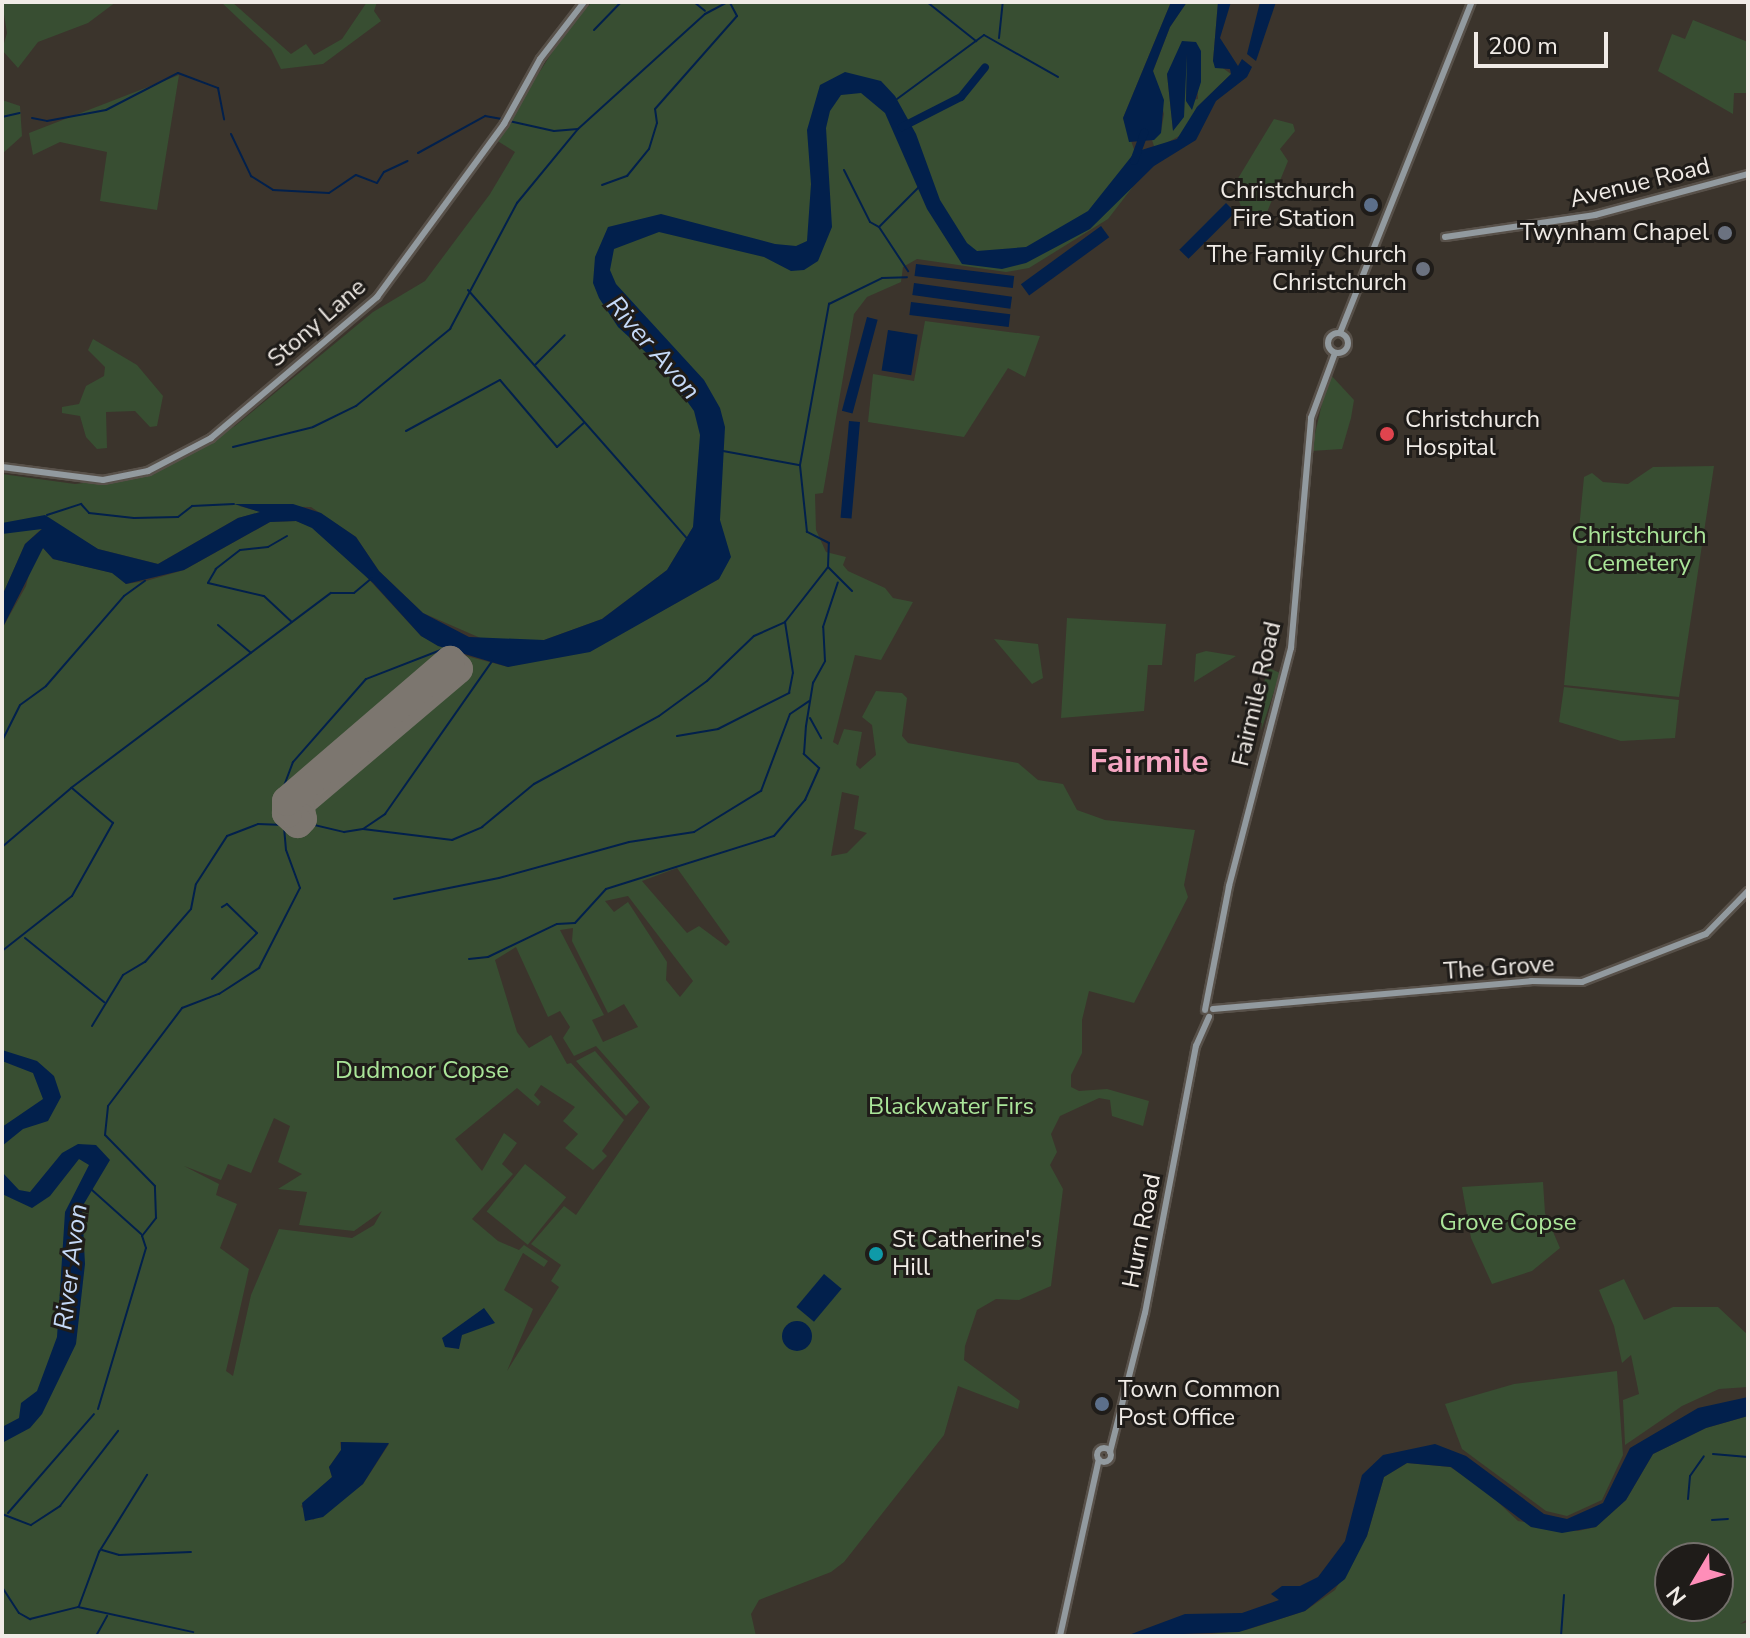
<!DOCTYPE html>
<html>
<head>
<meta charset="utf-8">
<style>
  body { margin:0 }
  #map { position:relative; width:1750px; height:1638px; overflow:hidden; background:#3b342c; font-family:"Nunito Sans",sans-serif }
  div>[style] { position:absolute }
  .green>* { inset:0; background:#384e32; transform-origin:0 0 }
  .water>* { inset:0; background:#02204c; transform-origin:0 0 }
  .round { border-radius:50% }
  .stream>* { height:2px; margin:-1px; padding:0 1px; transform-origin:1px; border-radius:1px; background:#02204c }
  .river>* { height:8px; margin:-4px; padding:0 4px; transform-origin:4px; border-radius:4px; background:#02204c }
  .runway>* { height:30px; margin:-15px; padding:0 15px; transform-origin:15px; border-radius:15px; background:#7c766f }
  .roads { filter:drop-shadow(2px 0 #58514a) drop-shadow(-2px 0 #58514a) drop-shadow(0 2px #58514a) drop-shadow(0 -2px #58514a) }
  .secondary>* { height:6px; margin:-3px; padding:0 3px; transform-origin:3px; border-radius:3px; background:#929a9f }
  .secondary>.ring { margin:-3px; padding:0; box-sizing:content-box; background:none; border:6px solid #929a9f; border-radius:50% }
  .dots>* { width:22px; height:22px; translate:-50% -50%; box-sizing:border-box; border:4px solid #1f1c19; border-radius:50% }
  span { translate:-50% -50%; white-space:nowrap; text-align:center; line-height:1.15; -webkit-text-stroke:6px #1f1c19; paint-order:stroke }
  .street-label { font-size:24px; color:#f0ebe6 }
  .poi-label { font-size:24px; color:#f0ebe6 }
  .right { translate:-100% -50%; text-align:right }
  .left { translate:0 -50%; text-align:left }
  .park-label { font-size:24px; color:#aae599 }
  .water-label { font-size:26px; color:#c5d9f7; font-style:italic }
  .district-label { font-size:32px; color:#f5a6c2; font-weight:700 }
  .frame { position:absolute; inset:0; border:4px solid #f0ebe6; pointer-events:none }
  .north { position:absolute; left:1654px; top:1542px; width:80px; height:80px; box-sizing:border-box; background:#1f1c19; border:2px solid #736f6b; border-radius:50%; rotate:232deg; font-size:22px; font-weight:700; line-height:32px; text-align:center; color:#f0ebe6 }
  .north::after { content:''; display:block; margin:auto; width:28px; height:36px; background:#ff8eb9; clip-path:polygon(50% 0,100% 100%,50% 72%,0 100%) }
  .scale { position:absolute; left:1474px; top:32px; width:134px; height:36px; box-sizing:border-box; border:4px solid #f0ebe6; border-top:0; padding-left:10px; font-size:24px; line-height:28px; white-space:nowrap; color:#f0ebe6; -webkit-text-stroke:6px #1f1c19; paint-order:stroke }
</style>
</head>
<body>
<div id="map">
  <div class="green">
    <i style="clip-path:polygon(2px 2px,116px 2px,88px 23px,38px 42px,18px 68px,2px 50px,7px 33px)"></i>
    <i style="clip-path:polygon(221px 2px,232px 2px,291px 54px,306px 44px,314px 55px,342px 39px,367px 2px,377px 2px,374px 11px,381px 21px,323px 64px,281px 69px,271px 49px)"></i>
    <i style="clip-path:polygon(evenodd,592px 2px,1171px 2px,1123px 118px,1135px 152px,1123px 171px,1135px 184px,1108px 219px,1029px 268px,1006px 272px,917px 259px,903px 267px,901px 282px,867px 297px,854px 314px,823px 493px,815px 494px,816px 530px,826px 552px,846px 557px,843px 565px,848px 571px,885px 588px,893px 598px,913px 602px,881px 660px,855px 655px,833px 742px,838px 745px,844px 729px,862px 732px,856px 765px,860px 769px,876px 755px,872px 725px,862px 717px,876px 691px,902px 693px,907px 698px,902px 736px,908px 743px,1018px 763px,1038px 780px,1063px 784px,1077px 810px,1105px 820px,1195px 830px,1184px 885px,1188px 897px,1134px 1003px,1089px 991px,1082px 1020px,1082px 1053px,1071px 1075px,1071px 1087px,1079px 1091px,1107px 1089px,1149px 1101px,1143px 1126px,1112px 1116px,1110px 1100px,1099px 1098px,1060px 1116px,1051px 1134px,1057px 1152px,1050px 1165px,1063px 1189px,1051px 1286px,1019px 1300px,996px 1299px,977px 1310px,965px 1346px,964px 1360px,1020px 1401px,1018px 1409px,958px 1386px,944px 1435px,844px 1562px,831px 1572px,759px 1600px,751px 1614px,756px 1636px,2px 1636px,2px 629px,26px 586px,32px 562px,43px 548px,53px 559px,113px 573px,126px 584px,146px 581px,184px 570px,270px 522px,296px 521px,312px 527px,362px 572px,421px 636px,459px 654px,508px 667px,617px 636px,719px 579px,693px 527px,667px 570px,602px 619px,544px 640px,485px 640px,423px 613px,379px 571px,356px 537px,311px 507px,239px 506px,261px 512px,238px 518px,158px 564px,98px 549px,50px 521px,25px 544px,2px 596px,2px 474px,75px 484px,152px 475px,235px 426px,373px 312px,425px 281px,490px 194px,515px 152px,496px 140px,567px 29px,592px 2px,842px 792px,859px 796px,854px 829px,867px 833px,847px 853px,831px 856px,842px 792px,592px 2px,677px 868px,730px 942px,726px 946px,699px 926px,687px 933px,642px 881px,677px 868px,592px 2px,628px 896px,693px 981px,680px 997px,666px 980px,667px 962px,628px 902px,614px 912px,605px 901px,628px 896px,592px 2px,573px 928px,572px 941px,608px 1013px,624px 1004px,638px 1027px,603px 1042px,592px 1020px,604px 1015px,560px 930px,573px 928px,592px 2px,516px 947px,548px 1017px,560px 1011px,570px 1027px,563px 1038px,574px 1056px,596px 1046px,650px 1107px,576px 1215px,564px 1206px,531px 1244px,561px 1265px,551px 1281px,559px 1287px,507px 1371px,533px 1309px,504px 1290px,523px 1253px,544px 1267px,548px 1261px,524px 1245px,519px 1250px,498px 1241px,472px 1219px,513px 1174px,502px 1164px,517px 1143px,504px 1133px,482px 1171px,455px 1139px,517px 1088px,538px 1106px,541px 1102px,534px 1095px,541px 1085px,575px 1107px,563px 1121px,578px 1134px,565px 1148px,593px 1170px,607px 1156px,602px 1151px,624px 1120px,571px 1063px,567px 1064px,551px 1035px,529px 1048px,517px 1032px,495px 960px,516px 947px,592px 2px,274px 1118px,290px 1126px,278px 1162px,302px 1174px,278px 1189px,307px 1192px,299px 1225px,354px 1231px,382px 1211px,374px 1225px,352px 1238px,279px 1229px,251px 1295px,233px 1376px,226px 1371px,249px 1269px,220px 1248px,237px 1204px,216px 1195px,219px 1184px,184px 1166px,221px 1180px,228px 1164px,251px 1173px,274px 1118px,592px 2px,340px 1442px,389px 1444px,363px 1484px,313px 1520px,301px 1506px,332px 1477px,329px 1467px,341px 1450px,340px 1442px)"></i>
    <i style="clip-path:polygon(evenodd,1187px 2px,1218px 2px,1213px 61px,1231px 74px,1197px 107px,1183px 134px,1155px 149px,1152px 140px,1161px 132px,1164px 114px,1153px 71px,1170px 27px,1187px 2px,1196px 42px,1198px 99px,1186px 101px,1188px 52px,1173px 130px,1167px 74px,1196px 42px)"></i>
    <i style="clip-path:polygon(1693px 20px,1748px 42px,1748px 93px,1734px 93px,1733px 114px,1658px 71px,1672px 34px,1685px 39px)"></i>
    <i style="clip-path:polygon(179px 75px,157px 210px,100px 201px,107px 152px,60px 142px,33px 155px,29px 133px)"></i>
    <i style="clip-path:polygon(2px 100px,20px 106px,22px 136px,2px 154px)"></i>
    <i style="clip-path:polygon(1274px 119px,1293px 124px,1295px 131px,1280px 149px,1288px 161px,1263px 222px,1257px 222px,1243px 213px,1234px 185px)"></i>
    <i style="clip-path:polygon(925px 321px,1040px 336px,1025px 377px,1008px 368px,964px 437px,868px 422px,873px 374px,914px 381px)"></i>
    <i style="clip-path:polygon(93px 339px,137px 365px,163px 396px,157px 426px,150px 427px,135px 411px,106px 412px,107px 448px,97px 449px,86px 437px,80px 416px,62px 413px,62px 407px,79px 404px,86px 386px,104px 376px,105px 367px,88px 350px)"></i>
    <i style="clip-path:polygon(1329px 373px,1354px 400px,1351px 418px,1342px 449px,1311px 451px)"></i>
    <i style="clip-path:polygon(1714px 466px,1679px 697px,1564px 685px,1584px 477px,1592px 473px,1603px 482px,1628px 484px,1653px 467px)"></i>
    <i style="clip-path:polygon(1067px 618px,1166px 624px,1162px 665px,1148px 665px,1144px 711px,1061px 718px)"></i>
    <i style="clip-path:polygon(994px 639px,1038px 644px,1043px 678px,1032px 684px)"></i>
    <i style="clip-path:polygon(1206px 651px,1236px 656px,1194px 682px,1196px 654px)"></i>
    <i style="clip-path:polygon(1267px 667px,1280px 673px,1261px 731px,1262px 723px,1253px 721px,1256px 684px,1264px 684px)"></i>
    <i style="clip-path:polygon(1564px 687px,1679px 700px,1675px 738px,1621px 741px,1559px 722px)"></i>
    <i style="clip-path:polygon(595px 1051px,639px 1102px,626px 1116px,576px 1061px)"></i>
    <i style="left:525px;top:1164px;width:53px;height:61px;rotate:39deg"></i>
    <i style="clip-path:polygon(1543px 1182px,1545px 1213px,1560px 1248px,1532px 1271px,1492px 1284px,1471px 1238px,1462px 1187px)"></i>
    <i style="clip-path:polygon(1624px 1279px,1644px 1320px,1673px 1307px,1718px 1307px,1748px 1335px,1748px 1387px,1719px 1389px,1682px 1406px,1625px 1445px,1623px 1400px,1639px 1394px,1631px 1355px,1622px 1363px,1614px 1326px,1599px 1290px)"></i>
    <i style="clip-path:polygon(1617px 1371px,1623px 1455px,1602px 1500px,1567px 1516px,1546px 1511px,1462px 1449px,1445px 1404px,1514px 1384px)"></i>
    <i style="clip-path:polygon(evenodd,1748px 1416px,1748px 1619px,1740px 1624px,1748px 1622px,1748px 1635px,1194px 1636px,1246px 1630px,1305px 1611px,1335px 1590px,1367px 1536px,1384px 1477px,1407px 1463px,1450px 1467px,1483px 1488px,1518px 1521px,1578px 1531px,1596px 1527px,1626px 1500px,1653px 1454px,1706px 1428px,1748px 1416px,1670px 1558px,1718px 1558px,1718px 1606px,1670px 1606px,1670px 1558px)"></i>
  </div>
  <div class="water">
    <i style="clip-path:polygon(1171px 2px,1187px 2px,1170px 27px,1153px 71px,1164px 100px,1161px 133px,1154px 140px,1129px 142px,1123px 118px)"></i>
    <i style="clip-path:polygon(1218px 2px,1231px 2px,1220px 38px,1238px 66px,1242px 59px,1252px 67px,1247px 77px,1216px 101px,1196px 140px,1154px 166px,1090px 229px,1026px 263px,1002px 269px,962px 264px,927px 209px,885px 113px,861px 93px,841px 95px,830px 111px,826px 128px,832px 227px,818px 261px,804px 270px,791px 271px,764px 257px,659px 232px,614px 249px,610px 270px,616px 284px,704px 380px,720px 408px,725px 427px,720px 520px,731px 557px,719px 579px,590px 652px,508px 667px,438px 646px,421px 636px,373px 583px,312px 528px,296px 521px,270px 522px,184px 570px,126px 584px,112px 573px,53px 559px,43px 548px,2px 629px,2px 596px,25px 544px,42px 529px,2px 534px,2px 523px,45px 515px,98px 549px,158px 564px,238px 518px,260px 512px,234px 504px,293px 504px,321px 513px,356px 537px,379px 571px,423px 613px,469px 637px,544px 640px,602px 619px,667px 570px,693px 527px,700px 435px,694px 411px,664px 369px,618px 327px,599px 298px,593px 283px,595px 257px,608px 227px,661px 214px,775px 244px,796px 246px,807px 241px,811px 184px,807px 130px,820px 85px,845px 72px,881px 81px,895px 96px,916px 134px,940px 200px,967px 243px,977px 251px,1026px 247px,1088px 211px,1135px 152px,1177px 139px,1197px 107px,1231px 74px,1230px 69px,1215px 68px,1213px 61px)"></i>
    <i style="clip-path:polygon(1260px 2px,1276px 2px,1256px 61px,1247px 54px)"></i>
    <i style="clip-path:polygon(1182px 41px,1196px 42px,1201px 51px,1201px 82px,1192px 110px,1186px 101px,1187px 53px,1184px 117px,1173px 131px,1167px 74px)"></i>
    <i style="left:1226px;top:203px;width:13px;height:66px;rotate:45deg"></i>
    <i style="left:1101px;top:226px;width:14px;height:99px;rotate:54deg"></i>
    <i style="left:916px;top:264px;width:99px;height:12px;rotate:7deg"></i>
    <i style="left:914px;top:283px;width:99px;height:12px;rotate:8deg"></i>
    <i style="left:911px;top:302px;width:100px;height:13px;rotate:7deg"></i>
    <i style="left:867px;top:317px;width:11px;height:97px;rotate:15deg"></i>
    <i style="left:888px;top:330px;width:30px;height:41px;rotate:9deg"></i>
    <i style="left:849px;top:421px;width:11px;height:97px;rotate:5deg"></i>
    <i style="clip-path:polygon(2px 1050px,37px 1061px,54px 1076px,61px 1097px,48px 1121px,23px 1129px,2px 1146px,2px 1127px,43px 1099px,33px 1073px,2px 1061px)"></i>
    <i style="clip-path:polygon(78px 1144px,96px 1145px,110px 1160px,82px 1207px,85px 1264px,76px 1344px,42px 1414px,30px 1428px,2px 1443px,2px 1427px,19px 1418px,21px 1403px,37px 1391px,57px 1337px,65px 1212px,89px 1165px,79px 1159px,50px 1196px,32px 1208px,2px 1194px,2px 1172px,19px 1190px,30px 1192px,62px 1153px)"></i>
    <i style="left:824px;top:1274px;width:23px;height:43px;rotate:40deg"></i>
    <i style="clip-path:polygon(484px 1308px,495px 1323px,462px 1335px,459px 1349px,445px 1347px,442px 1338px)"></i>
    <i class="round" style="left:782px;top:1321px;width:30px;height:30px"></i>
    <i style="clip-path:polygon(1748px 1397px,1748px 1416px,1706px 1428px,1653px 1454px,1626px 1500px,1596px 1527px,1562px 1533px,1531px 1527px,1451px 1467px,1407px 1463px,1384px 1477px,1367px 1536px,1345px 1579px,1305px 1611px,1239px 1632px,1126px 1636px,1185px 1614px,1242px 1613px,1279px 1600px,1271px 1594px,1282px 1586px,1300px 1586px,1318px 1577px,1345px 1541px,1362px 1475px,1383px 1455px,1435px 1444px,1466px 1456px,1544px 1514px,1567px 1519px,1603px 1503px,1630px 1448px,1698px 1408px)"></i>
    <i style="clip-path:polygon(341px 1442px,389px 1443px,363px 1484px,323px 1517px,305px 1521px,302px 1503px,332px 1477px,329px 1467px,341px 1450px)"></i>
  </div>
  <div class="stream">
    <i style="left:694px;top:2px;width:14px;rotate:39deg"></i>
    <i style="left:927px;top:2px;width:63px;rotate:38.5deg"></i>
    <i style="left:594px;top:30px;width:39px;rotate:-46deg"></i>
    <i style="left:999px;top:38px;width:36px;rotate:-84deg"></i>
    <i style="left:897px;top:99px;width:108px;rotate:-36.3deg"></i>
    <i style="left:984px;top:35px;width:85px;rotate:29.6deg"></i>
    <i style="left:2px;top:117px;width:18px;rotate:-13deg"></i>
    <i style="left:32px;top:118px;width:15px;rotate:11deg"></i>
    <i style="left:47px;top:121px;width:60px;rotate:-10.6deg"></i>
    <i style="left:106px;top:110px;width:81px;rotate:-27.2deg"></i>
    <i style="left:178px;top:73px;width:43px;rotate:20.6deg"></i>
    <i style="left:218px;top:88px;width:32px;rotate:79deg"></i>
    <i style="left:509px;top:121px;width:46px;rotate:12.5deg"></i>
    <i style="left:554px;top:131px;width:24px;rotate:-5deg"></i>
    <i style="left:578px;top:129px;width:171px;rotate:-42.2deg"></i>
    <i style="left:705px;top:14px;width:26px;rotate:-28deg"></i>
    <i style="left:231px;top:134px;width:47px;rotate:64.5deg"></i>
    <i style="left:251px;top:176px;width:26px;rotate:32deg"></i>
    <i style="left:273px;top:190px;width:56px;rotate:3.1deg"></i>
    <i style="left:329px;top:193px;width:32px;rotate:-34deg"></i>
    <i style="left:356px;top:175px;width:22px;rotate:21deg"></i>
    <i style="left:377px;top:183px;width:13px;rotate:-58deg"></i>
    <i style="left:384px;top:172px;width:26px;rotate:-25deg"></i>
    <i style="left:418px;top:153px;width:77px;rotate:-28.9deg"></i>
    <i style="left:485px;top:116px;width:17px;rotate:10deg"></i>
    <i style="left:844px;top:170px;width:58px;rotate:63.4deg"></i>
    <i style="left:870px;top:222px;width:10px;rotate:29deg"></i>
    <i style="left:879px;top:227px;width:53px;rotate:56.6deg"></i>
    <i style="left:602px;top:185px;width:27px;rotate:-20deg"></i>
    <i style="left:627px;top:176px;width:35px;rotate:-51deg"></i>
    <i style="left:649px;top:149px;width:27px;rotate:-73deg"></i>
    <i style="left:657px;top:123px;width:14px;rotate:-98deg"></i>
    <i style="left:655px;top:109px;width:124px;rotate:-48.6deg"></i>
    <i style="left:737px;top:16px;width:15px;rotate:-118deg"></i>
    <i style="left:880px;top:226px;width:54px;rotate:-45deg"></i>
    <i style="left:468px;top:290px;width:331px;rotate:48.6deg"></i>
    <i style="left:535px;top:365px;width:42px;rotate:-45deg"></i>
    <i style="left:406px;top:431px;width:107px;rotate:-28.5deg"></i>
    <i style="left:500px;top:380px;width:88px;rotate:49.6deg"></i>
    <i style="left:557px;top:447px;width:36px;rotate:-42deg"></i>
    <i style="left:233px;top:447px;width:82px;rotate:-14deg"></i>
    <i style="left:313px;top:427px;width:48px;rotate:-26deg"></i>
    <i style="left:356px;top:406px;width:122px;rotate:-39.3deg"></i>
    <i style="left:450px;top:329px;width:143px;rotate:-62deg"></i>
    <i style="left:517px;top:203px;width:96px;rotate:-50.5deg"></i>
    <i style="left:723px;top:451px;width:77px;rotate:10.4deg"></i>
    <i style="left:47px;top:515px;width:36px;rotate:-18deg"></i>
    <i style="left:81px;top:504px;width:12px;rotate:48deg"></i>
    <i style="left:89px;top:513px;width:45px;rotate:6.3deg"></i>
    <i style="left:134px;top:518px;width:44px;rotate:-1.3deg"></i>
    <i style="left:178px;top:517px;width:18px;rotate:-38deg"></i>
    <i style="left:192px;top:506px;width:42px;rotate:-2.7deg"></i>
    <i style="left:287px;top:536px;width:22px;rotate:150deg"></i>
    <i style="left:268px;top:547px;width:28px;rotate:174deg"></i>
    <i style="left:240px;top:550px;width:31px;rotate:142deg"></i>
    <i style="left:216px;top:569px;width:16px;rotate:120deg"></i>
    <i style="left:208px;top:583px;width:57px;rotate:13.1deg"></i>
    <i style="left:264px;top:596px;width:38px;rotate:43deg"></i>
    <i style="left:828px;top:567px;width:34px;rotate:45deg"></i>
    <i style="left:218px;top:625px;width:43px;rotate:40.3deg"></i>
    <i style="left:446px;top:648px;width:86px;rotate:158.8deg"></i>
    <i style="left:366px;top:679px;width:111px;rotate:131.3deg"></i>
    <i style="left:293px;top:762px;width:43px;rotate:110.6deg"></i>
    <i style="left:278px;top:802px;width:20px;rotate:57deg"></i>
    <i style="left:289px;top:819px;width:57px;rotate:13.3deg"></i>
    <i style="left:344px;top:832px;width:19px;rotate:-9deg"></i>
    <i style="left:363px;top:829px;width:27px;rotate:-34deg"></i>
    <i style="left:385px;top:814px;width:187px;rotate:-55deg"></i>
    <i style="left:810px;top:718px;width:23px;rotate:61deg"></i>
    <i style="left:677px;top:736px;width:42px;rotate:-9.7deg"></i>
    <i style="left:718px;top:729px;width:80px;rotate:-26.9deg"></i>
    <i style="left:789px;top:693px;width:20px;rotate:-79deg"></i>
    <i style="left:793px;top:673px;width:52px;rotate:-98.9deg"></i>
    <i style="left:2px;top:741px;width:40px;rotate:-63.4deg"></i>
    <i style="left:20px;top:705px;width:32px;rotate:-36deg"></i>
    <i style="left:46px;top:686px;width:119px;rotate:-49.1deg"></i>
    <i style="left:124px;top:596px;width:26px;rotate:-36deg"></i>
    <i style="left:363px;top:829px;width:90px;rotate:7deg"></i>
    <i style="left:452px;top:840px;width:33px;rotate:-23deg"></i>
    <i style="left:482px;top:827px;width:67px;rotate:-39.6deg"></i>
    <i style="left:534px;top:784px;width:142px;rotate:-28.5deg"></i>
    <i style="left:659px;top:716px;width:59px;rotate:-36.1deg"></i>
    <i style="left:707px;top:681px;width:65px;rotate:-43.8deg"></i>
    <i style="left:754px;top:636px;width:34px;rotate:-24deg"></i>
    <i style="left:785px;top:622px;width:70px;rotate:-52deg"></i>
    <i style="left:828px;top:567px;width:24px;rotate:-88deg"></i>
    <i style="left:829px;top:543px;width:25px;rotate:-153deg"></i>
    <i style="left:807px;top:532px;width:67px;rotate:-96deg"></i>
    <i style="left:800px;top:465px;width:164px;rotate:-79.8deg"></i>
    <i style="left:829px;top:304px;width:59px;rotate:-26.1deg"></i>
    <i style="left:882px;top:278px;width:25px;rotate:-2deg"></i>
    <i style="left:2px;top:847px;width:91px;rotate:-40.5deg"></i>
    <i style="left:71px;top:788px;width:325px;rotate:-36.9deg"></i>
    <i style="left:331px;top:593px;width:23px"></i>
    <i style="left:354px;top:593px;width:23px;rotate:-40deg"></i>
    <i style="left:394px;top:899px;width:107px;rotate:-11.3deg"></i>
    <i style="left:499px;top:878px;width:135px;rotate:-15.5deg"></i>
    <i style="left:629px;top:842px;width:66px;rotate:-8.7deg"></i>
    <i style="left:694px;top:832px;width:79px;rotate:-31.5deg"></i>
    <i style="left:761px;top:791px;width:82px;rotate:-69.4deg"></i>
    <i style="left:790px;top:714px;width:23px;rotate:-34deg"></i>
    <i style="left:25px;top:938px;width:102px;rotate:39deg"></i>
    <i style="left:2px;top:951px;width:89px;rotate:-38.2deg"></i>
    <i style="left:72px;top:896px;width:84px;rotate:-60.7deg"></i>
    <i style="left:113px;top:823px;width:54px;rotate:-139.5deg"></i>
    <i style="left:469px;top:959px;width:19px;rotate:-6deg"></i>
    <i style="left:488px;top:957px;width:76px;rotate:-25.6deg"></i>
    <i style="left:557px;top:924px;width:18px;rotate:-3deg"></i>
    <i style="left:575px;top:923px;width:46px;rotate:-47.6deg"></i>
    <i style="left:606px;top:889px;width:176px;rotate:-17.5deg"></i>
    <i style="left:774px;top:836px;width:48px;rotate:-49.3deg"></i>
    <i style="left:805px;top:800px;width:35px;rotate:-66deg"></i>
    <i style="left:819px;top:768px;width:21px;rotate:-137deg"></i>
    <i style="left:804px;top:754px;width:28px;rotate:-86deg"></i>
    <i style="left:806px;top:726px;width:44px;rotate:-80.8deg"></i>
    <i style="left:813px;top:683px;width:25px;rotate:-61deg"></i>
    <i style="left:825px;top:661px;width:34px;rotate:-93deg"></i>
    <i style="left:823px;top:627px;width:47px;rotate:-71.6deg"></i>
    <i style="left:212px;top:979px;width:64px;rotate:-45.6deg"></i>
    <i style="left:257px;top:933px;width:42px;rotate:-136deg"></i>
    <i style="left:227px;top:904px;width:6px;rotate:149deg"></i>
    <i style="left:92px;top:1026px;width:60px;rotate:-58.7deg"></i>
    <i style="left:123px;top:975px;width:26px;rotate:-31deg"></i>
    <i style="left:145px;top:962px;width:70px;rotate:-49deg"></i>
    <i style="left:191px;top:909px;width:25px;rotate:-79deg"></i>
    <i style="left:196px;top:884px;width:57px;rotate:-57.1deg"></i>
    <i style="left:227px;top:836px;width:33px;rotate:-21deg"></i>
    <i style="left:258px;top:824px;width:26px;rotate:2deg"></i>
    <i style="left:284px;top:825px;width:7px;rotate:-45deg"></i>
    <i style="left:92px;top:1190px;width:66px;rotate:41.9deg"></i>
    <i style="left:98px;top:1409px;width:168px;rotate:-73.4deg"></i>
    <i style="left:146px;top:1248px;width:13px;rotate:-108deg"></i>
    <i style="left:142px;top:1236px;width:23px;rotate:-52deg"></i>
    <i style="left:156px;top:1218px;width:32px;rotate:-92deg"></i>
    <i style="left:155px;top:1186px;width:71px;rotate:-134.4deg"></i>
    <i style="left:105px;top:1135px;width:29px;rotate:-84deg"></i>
    <i style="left:108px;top:1106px;width:123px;rotate:-52.9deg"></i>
    <i style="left:182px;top:1008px;width:40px;rotate:-21deg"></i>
    <i style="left:219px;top:994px;width:48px;rotate:-33deg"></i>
    <i style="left:259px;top:968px;width:90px;rotate:-62.9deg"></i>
    <i style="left:300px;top:888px;width:40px;rotate:-110.2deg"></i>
    <i style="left:286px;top:850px;width:25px;rotate:-95deg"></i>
    <i style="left:1713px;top:1454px;width:35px;rotate:5deg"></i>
    <i style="left:1688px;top:1499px;width:23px;rotate:-85deg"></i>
    <i style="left:1690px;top:1476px;width:24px;rotate:-55deg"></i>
    <i style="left:8px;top:1513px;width:131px;rotate:-49deg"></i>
    <i style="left:2px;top:1514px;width:31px;rotate:21deg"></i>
    <i style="left:31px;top:1525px;width:35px;rotate:-33deg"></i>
    <i style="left:60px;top:1506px;width:95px;rotate:-52.3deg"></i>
    <i style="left:1712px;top:1520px;width:16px;rotate:-4deg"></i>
    <i style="left:102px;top:1550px;width:18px;rotate:16deg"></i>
    <i style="left:119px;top:1555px;width:72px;rotate:-2.4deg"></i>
    <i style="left:2px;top:1587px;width:31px;rotate:57deg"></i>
    <i style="left:19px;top:1613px;width:13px;rotate:29deg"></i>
    <i style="left:30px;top:1619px;width:49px;rotate:-14deg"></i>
    <i style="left:78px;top:1607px;width:118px;rotate:12.3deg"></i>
    <i style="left:79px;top:1606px;width:58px;rotate:-69.7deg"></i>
    <i style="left:99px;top:1552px;width:91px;rotate:-58.1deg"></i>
    <i style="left:96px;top:1636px;width:23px;rotate:-61deg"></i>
    <i style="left:1561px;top:1636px;width:41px;rotate:-85.8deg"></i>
  </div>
  <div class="river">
    <i style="left:902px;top:127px;width:66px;rotate:-27deg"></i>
    <i style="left:961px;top:97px;width:38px;rotate:-51deg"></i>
    <i style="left:1134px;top:161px;width:30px;rotate:-70deg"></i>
  </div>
  <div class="runway">
    <i style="left:450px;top:661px;width:11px;rotate:45deg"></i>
    <i style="left:458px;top:669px;width:209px;rotate:139.7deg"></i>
    <i style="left:299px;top:804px;width:15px;rotate:79deg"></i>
    <i style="left:302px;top:819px;width:6px;rotate:135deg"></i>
    <i style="left:298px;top:823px;width:15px;rotate:-138deg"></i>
    <i style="left:287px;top:813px;width:12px;rotate:-90deg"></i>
    <i style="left:287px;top:801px;width:215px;rotate:-40.7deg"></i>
  </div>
  <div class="roads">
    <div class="secondary">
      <i style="left:1445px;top:237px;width:152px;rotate:-8.3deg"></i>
      <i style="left:1595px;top:215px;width:158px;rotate:-15deg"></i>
      <i class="ring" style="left:1328px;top:333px;width:14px;height:14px"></i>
      <i style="left:1340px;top:333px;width:356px;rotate:-68.3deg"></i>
      <i style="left:2px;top:467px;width:102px;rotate:7.3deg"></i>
      <i style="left:103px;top:480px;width:46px;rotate:-11.3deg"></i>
      <i style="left:148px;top:471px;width:71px;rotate:-27.6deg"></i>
      <i style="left:211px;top:438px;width:218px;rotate:-40.3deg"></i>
      <i style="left:377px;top:297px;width:215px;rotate:-53.7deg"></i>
      <i style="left:504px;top:124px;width:74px;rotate:-61deg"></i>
      <i style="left:540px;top:59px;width:72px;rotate:-52.3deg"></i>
      <i style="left:1213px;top:1009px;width:319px;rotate:-5deg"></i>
      <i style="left:1531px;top:981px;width:51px;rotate:1.1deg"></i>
      <i style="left:1582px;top:982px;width:133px;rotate:-21.2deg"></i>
      <i style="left:1706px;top:934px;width:60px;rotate:-45.7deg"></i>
      <i style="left:1205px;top:1010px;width:126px;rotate:-79deg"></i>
      <i style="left:1229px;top:886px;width:246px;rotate:-75.4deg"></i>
      <i style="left:1291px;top:648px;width:231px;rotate:-85deg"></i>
      <i style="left:1311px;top:418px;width:69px;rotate:-69.7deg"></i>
      <i class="ring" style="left:1097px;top:1448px;width:8px;height:8px"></i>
      <i style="left:1110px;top:1452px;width:143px;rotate:-75.9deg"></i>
      <i style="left:1145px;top:1313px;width:272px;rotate:-79.2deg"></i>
      <i style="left:1196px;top:1046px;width:32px;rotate:-66deg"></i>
      <i style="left:1060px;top:1636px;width:181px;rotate:-77.6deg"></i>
    </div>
  </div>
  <div class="dots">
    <i style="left:1371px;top:205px;background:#5c6f8a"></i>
    <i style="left:1725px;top:233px;background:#6b7280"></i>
    <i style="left:1423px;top:269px;background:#6b7280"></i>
    <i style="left:1387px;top:434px;background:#e0444e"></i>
    <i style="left:876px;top:1254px;background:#0f9aa8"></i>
    <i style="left:1102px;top:1404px;background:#5c6f8a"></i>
  </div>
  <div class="street-label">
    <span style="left:1640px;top:183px;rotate:-14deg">Avenue Road</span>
    <span style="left:317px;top:323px;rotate:-41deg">Stony Lane</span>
    <span style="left:1257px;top:694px;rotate:-77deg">Fairmile Road</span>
    <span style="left:1499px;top:968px;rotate:-4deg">The Grove</span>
    <span style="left:1142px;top:1231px;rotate:-79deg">Hurn Road</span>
  </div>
  <div class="poi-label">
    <span class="right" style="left:1355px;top:205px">Christchurch<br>Fire Station</span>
    <span class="right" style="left:1709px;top:233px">Twynham Chapel</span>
    <span class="right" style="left:1407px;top:269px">The Family Church<br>Christchurch</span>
    <span class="left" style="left:1405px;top:434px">Christchurch<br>Hospital</span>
    <span class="left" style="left:892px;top:1254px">St Catherine's<br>Hill</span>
    <span class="left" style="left:1118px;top:1404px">Town Common<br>Post Office</span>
  </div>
  <div class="park-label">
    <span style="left:1639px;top:550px">Christchurch<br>Cemetery</span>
    <span style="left:422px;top:1071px">Dudmoor Copse</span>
    <span style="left:951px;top:1107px">Blackwater Firs</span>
    <span style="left:1508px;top:1223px">Grove Copse</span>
  </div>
  <div class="water-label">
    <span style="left:653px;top:348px;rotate:49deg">River Avon</span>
    <span style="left:71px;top:1267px;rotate:-83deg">River Avon</span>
  </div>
  <div class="district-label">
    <span style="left:1149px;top:762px">Fairmile</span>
  </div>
  <div class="frame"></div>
  <div class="north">N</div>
  <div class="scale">200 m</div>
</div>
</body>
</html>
